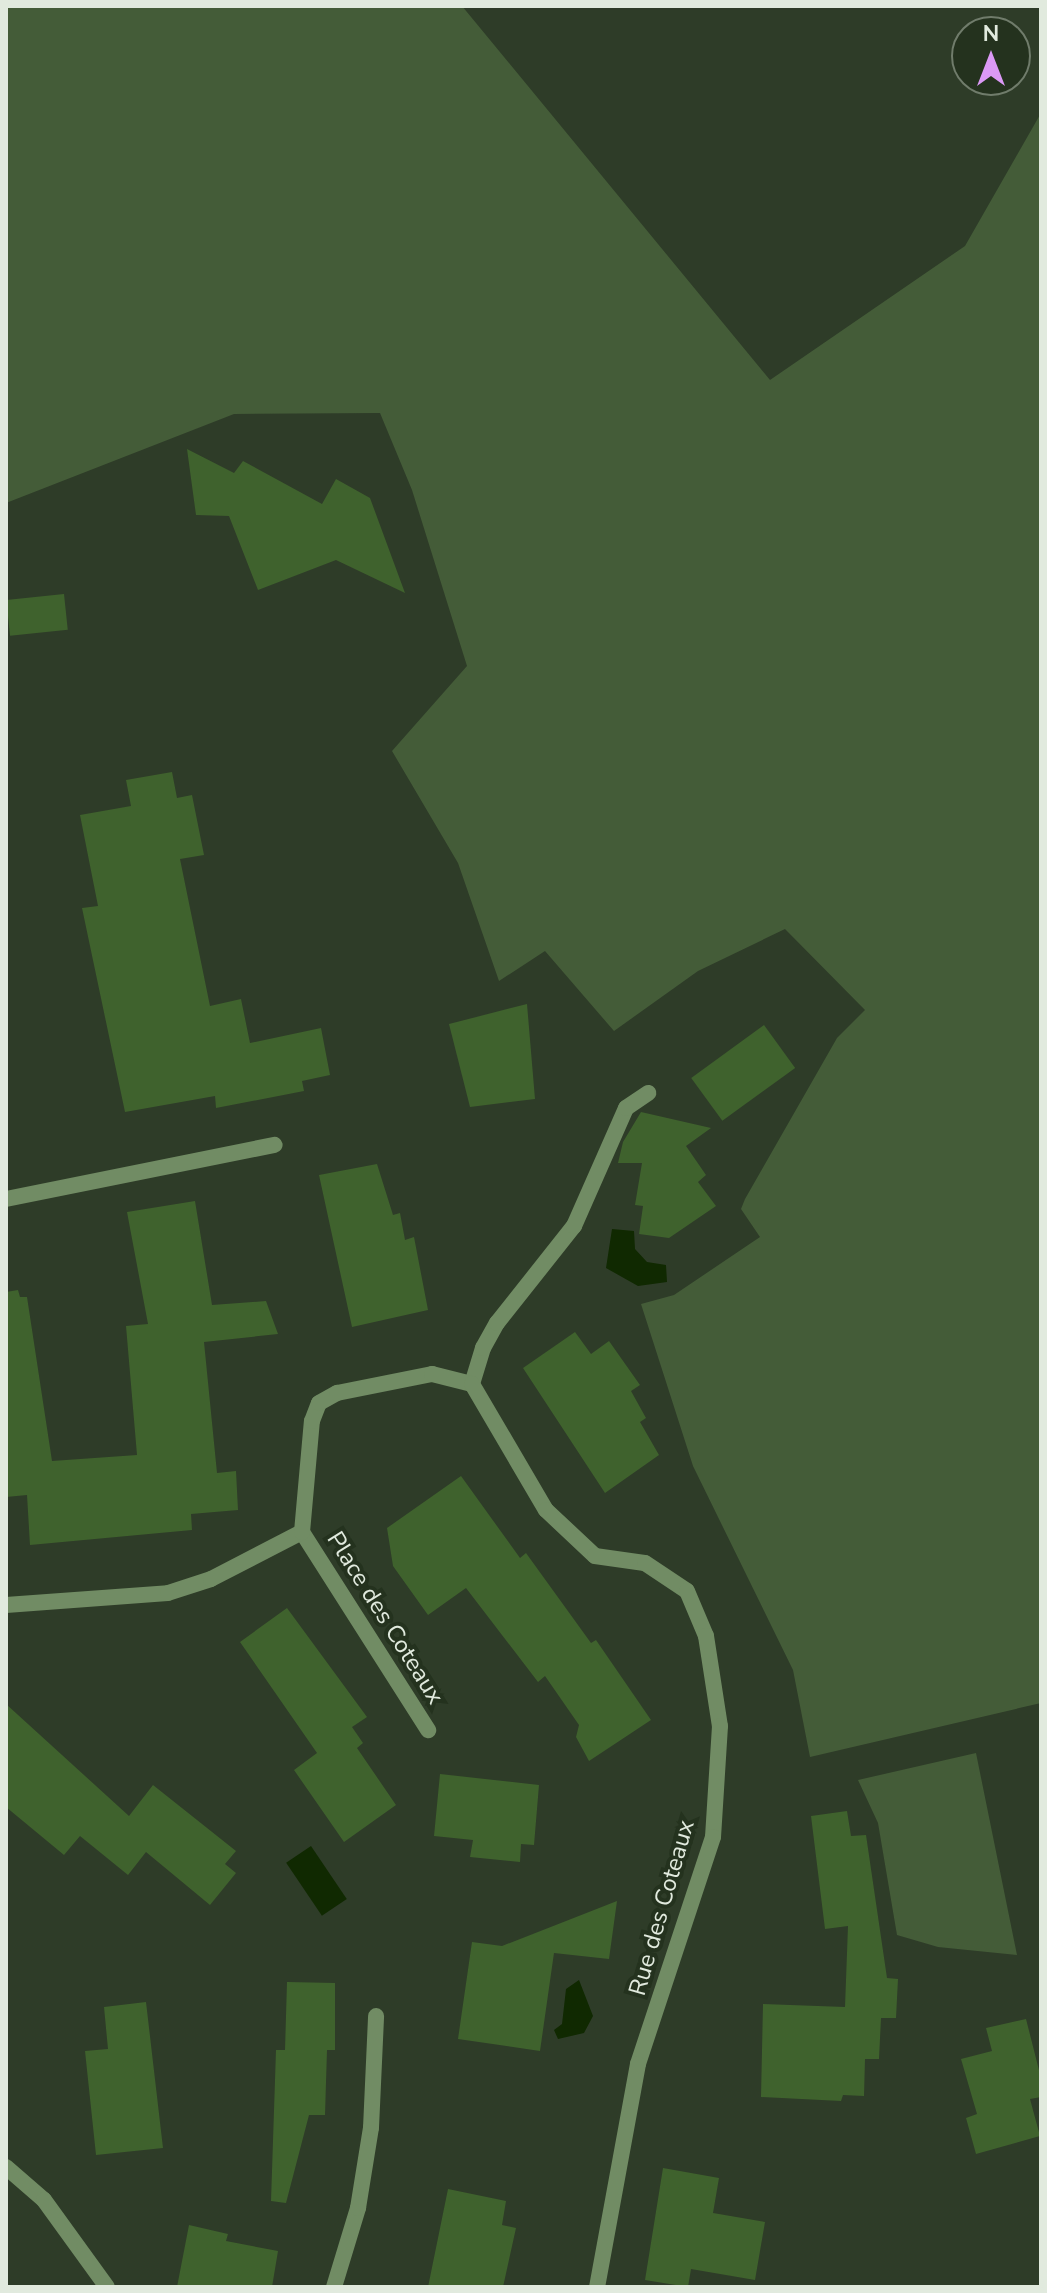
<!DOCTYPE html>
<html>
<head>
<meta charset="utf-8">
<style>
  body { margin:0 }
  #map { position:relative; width:1047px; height:2293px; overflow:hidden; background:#2e3c28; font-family:"Nunito Sans",sans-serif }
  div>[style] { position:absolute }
  .green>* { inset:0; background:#445c38 }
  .water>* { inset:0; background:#102901; transform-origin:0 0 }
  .building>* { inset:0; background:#3f622d; transform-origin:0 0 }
  .street>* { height:16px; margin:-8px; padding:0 8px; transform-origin:8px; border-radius:8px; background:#718c64 }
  span { translate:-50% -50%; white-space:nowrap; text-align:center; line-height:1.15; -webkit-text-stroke:8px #24321e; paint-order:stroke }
  .street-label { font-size:24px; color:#e1eade }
  .frame { position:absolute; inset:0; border:8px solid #e1eade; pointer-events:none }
  .north { position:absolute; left:951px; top:16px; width:80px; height:80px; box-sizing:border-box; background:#24321e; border:2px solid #707c6b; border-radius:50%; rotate:0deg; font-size:22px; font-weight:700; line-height:32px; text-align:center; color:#e1eade }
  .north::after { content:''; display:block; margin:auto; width:28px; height:36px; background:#db99f5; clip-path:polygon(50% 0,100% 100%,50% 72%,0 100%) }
</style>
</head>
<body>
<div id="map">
  <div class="green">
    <i style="clip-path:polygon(6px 6px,462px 6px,770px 380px,965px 246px,1041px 113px,1041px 1703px,810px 1757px,793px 1670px,693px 1466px,641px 1304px,674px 1295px,760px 1237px,741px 1209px,745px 1199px,837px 1038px,865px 1010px,785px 929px,698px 971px,614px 1031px,545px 951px,499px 981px,458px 863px,392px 751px,467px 666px,412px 490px,380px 413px,234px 414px,6px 503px)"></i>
    <i style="clip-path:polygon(976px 1753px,1017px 1955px,938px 1947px,897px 1935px,878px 1823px,858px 1780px)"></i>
  </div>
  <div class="water">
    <i style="clip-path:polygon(612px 1229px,634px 1231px,635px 1249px,647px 1262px,666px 1265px,667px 1282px,638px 1286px,606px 1268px)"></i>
    <i style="left:311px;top:1846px;width:64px;height:30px;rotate:56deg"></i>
    <i style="clip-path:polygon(579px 1980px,593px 2016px,584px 2033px,558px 2039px,554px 2030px,562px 2024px,566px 1989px)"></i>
  </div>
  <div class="building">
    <i style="clip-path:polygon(187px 449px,234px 473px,243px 461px,322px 504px,336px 479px,370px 498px,405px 593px,336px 560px,258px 590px,229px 516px,196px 515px)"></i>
    <i style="left:64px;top:594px;width:36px;height:58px;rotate:84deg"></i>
    <i style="clip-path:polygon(172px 772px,177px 798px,192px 795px,204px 855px,180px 859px,210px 1006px,241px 999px,250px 1043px,321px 1028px,330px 1075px,302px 1081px,304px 1091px,216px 1108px,215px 1096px,125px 1112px,82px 908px,98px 906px,80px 815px,131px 806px,126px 780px)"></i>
    <i style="clip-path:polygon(527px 1004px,535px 1099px,470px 1107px,449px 1024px)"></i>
    <i style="left:764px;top:1025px;width:53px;height:90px;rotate:54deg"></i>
    <i style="clip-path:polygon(641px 1112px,711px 1128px,686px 1146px,706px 1175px,698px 1182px,716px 1206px,669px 1238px,639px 1234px,643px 1206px,635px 1205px,642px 1163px,618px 1163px,623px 1142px)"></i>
    <i style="clip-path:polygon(377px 1164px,393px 1215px,400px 1213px,405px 1240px,414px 1237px,428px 1310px,352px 1327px,319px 1175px)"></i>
    <i style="clip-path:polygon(195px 1201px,212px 1305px,266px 1301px,278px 1334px,204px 1342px,217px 1473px,236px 1471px,238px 1510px,191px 1514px,192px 1530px,30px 1545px,27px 1495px,6px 1497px,6px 1292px,18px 1290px,20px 1297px,27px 1297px,52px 1461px,137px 1455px,126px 1326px,148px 1324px,127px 1212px)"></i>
    <i style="clip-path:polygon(575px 1332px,591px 1354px,609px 1341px,640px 1385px,631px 1391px,646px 1418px,640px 1422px,659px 1455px,605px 1493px,523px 1368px)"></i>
    <i style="clip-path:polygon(461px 1476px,520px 1558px,526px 1553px,591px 1643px,596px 1640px,651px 1720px,589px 1761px,576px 1737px,579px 1725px,545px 1676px,538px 1682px,466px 1588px,428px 1615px,393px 1566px,387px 1528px)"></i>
    <i style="clip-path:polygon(287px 1608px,367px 1717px,352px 1727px,363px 1743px,357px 1748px,396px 1805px,344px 1842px,294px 1770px,317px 1753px,240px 1642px)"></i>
    <i style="clip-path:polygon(6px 1704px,129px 1816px,153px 1785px,236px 1851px,225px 1864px,236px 1873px,210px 1905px,146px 1852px,128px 1875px,80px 1836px,64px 1855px,6px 1807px)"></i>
    <i style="clip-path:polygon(440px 1774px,539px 1785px,534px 1845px,521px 1844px,520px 1862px,470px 1857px,473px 1840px,434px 1836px)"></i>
    <i style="clip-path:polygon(847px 1811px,851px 1836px,866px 1835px,887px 1978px,898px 1979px,896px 2018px,881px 2018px,879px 2059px,865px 2059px,864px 2096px,843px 2095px,841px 2101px,761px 2097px,763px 2004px,845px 2007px,848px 1926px,825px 1929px,811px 1816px)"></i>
    <i style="clip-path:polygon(617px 1901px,609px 1959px,554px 1953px,540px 2051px,458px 2039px,472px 1942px,502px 1946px)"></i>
    <i style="clip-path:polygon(287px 1982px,335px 1983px,335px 2050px,327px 2050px,325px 2115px,309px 2115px,286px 2203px,271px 2201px,276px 2050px,285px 2050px)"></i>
    <i style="clip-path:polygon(146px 2002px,163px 2148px,96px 2155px,85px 2051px,108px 2049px,104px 2007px)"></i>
    <i style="clip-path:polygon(1026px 2019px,1041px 2078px,1041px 2097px,1030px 2099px,1040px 2136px,976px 2154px,966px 2118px,977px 2114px,961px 2059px,992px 2051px,986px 2028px)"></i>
    <i style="clip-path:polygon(663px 2168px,719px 2178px,713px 2213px,765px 2222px,755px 2280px,691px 2269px,688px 2287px,645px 2280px)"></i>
    <i style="clip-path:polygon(448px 2189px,506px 2201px,502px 2225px,516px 2228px,503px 2287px,428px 2287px)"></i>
    <i style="clip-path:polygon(189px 2225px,228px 2234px,226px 2241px,278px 2251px,272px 2287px,177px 2287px)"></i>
  </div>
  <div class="street">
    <i style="left:6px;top:1199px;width:274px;rotate:-11.4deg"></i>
    <i style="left:472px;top:1384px;width:38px;rotate:-73deg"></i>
    <i style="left:483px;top:1348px;width:29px;rotate:-61deg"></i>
    <i style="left:497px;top:1323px;width:124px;rotate:-51.6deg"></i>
    <i style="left:574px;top:1226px;width:129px;rotate:-66.2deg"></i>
    <i style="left:626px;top:1108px;width:27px;rotate:-34deg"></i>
    <i style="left:302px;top:1532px;width:235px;rotate:57.5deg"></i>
    <i style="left:6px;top:1605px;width:162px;rotate:-4.2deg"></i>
    <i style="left:168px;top:1593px;width:45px;rotate:-18deg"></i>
    <i style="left:211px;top:1579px;width:102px;rotate:-27.3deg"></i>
    <i style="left:302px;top:1532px;width:111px;rotate:-84.9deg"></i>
    <i style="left:312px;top:1421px;width:19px;rotate:-69deg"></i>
    <i style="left:319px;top:1403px;width:21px;rotate:-29deg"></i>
    <i style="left:337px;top:1393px;width:97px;rotate:-11.3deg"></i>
    <i style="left:432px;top:1374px;width:41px;rotate:14deg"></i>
    <i style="left:472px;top:1384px;width:146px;rotate:59.6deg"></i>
    <i style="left:546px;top:1510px;width:67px;rotate:43.2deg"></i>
    <i style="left:595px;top:1556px;width:50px;rotate:8deg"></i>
    <i style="left:645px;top:1563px;width:50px;rotate:33.7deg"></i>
    <i style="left:687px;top:1591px;width:49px;rotate:67.1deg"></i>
    <i style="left:706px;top:1636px;width:91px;rotate:81.2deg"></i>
    <i style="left:720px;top:1726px;width:111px;rotate:93.6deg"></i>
    <i style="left:713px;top:1837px;width:239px;rotate:108.3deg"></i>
    <i style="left:638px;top:2064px;width:227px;rotate:100.4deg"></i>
    <i style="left:6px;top:2167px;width:50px;rotate:41deg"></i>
    <i style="left:44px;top:2200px;width:107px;rotate:54.1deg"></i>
    <i style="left:334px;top:2287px;width:83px;rotate:-73.1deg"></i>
    <i style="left:358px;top:2208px;width:81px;rotate:-80.8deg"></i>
    <i style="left:371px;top:2128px;width:112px;rotate:-87.4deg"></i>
  </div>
  <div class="street-label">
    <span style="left:385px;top:1618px;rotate:58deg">Place des Coteaux</span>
    <span style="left:662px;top:1908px;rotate:-74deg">Rue des Coteaux</span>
  </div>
  <div class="frame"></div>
  <div class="north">N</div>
</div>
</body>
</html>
